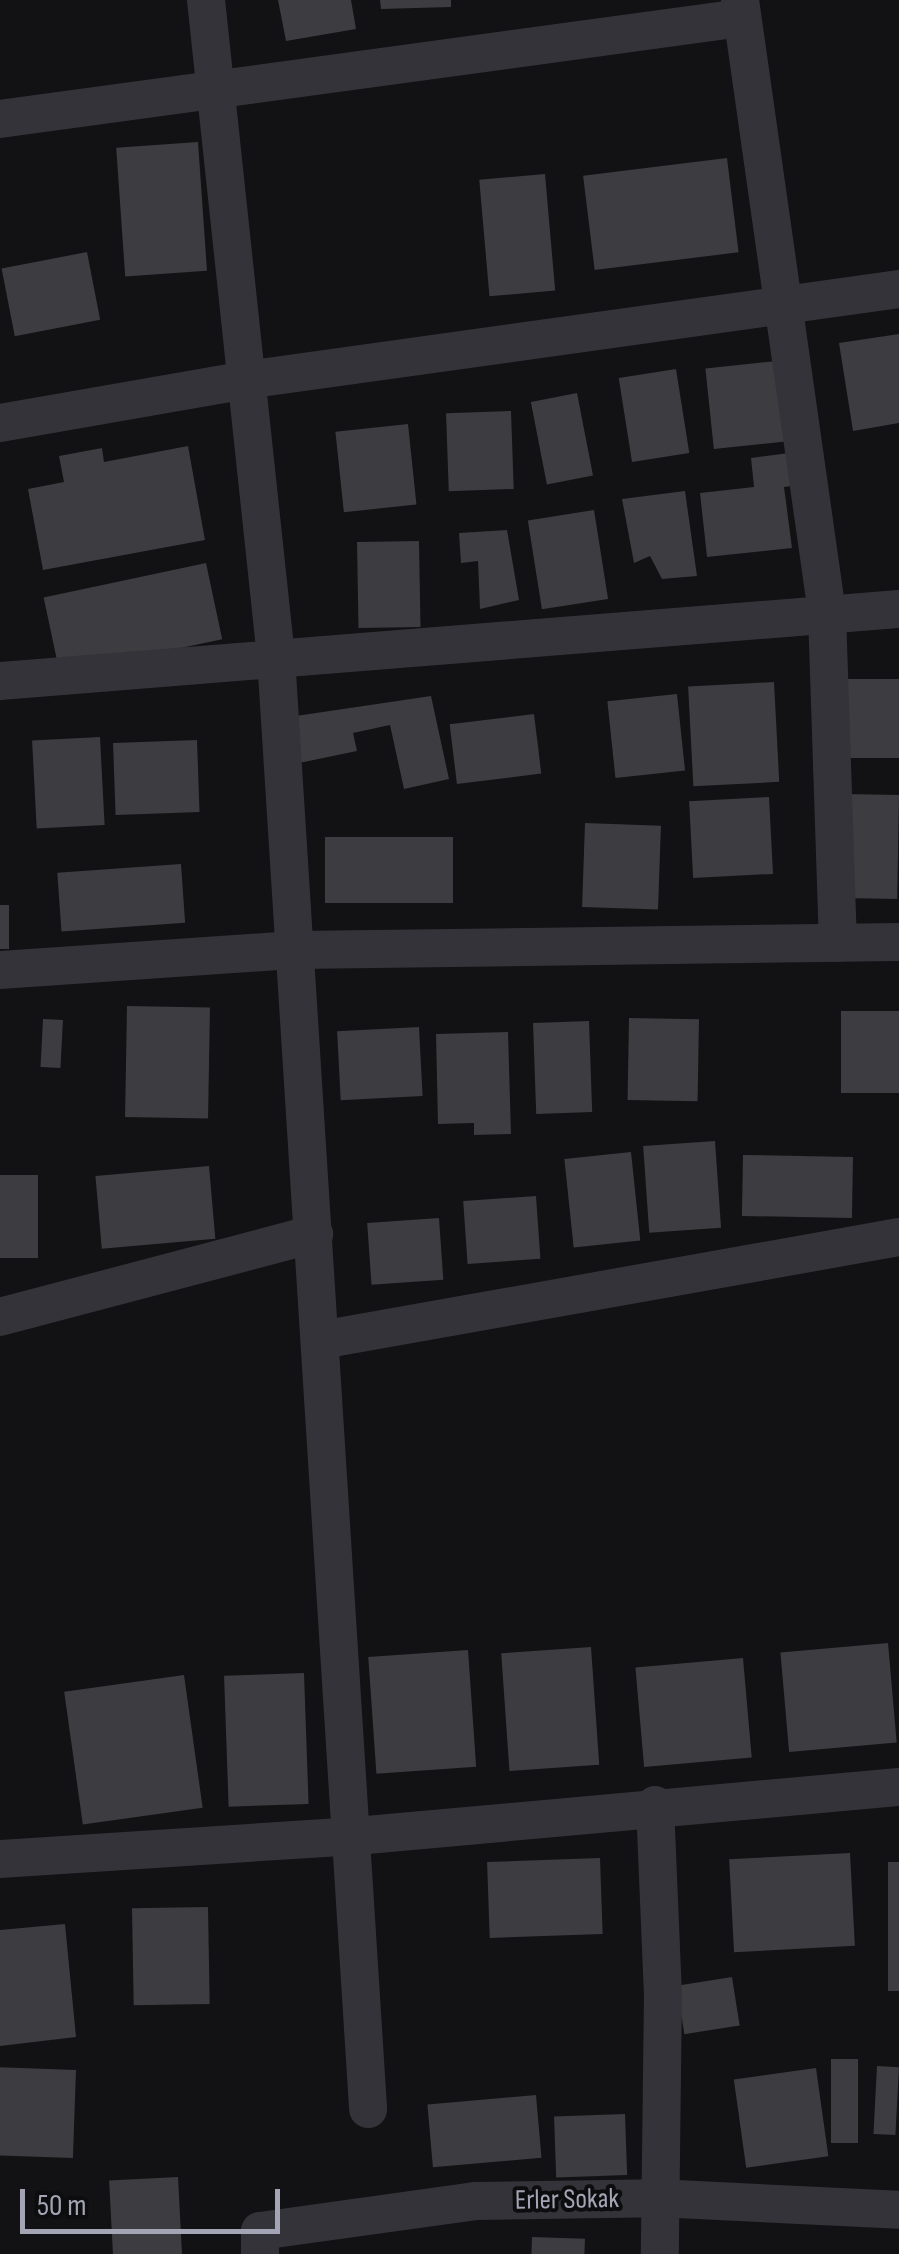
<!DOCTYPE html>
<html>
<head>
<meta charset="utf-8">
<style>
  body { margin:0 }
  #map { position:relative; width:899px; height:2254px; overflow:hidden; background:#121214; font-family:"Sofia Sans Condensed",sans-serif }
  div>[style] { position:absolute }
  .building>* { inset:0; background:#3c3c41; transform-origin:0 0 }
  .street>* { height:38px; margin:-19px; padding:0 19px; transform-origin:19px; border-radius:19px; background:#333339 }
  span { translate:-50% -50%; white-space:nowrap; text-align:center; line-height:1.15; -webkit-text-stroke:8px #0d0d0f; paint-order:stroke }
  .street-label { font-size:28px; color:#a3a5b4 }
  .scale { position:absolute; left:20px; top:2189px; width:260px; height:45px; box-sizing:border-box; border:5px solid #a3a5b4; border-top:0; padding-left:12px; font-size:30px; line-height:35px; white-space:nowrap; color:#a3a5b4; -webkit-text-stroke:8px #0d0d0f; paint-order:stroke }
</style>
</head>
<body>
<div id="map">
  <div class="building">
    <i style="clip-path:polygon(278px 0,351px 0,356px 29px,286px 41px)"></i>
    <i style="clip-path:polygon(380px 0,451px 0,451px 7px,381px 9px)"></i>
    <i style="left:198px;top:142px;width:129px;height:82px;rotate:86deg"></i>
    <i style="left:727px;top:158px;width:95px;height:145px;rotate:83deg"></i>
    <i style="left:545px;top:174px;width:117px;height:66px;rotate:85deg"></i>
    <i style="left:87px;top:252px;width:69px;height:87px;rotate:79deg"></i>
    <i style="clip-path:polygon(899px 334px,899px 423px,853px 431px,839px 343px)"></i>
    <i style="left:777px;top:361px;width:81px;height:72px;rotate:84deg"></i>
    <i style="left:676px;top:369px;width:85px;height:58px;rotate:81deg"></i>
    <i style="left:577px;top:393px;width:84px;height:47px;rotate:79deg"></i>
    <i style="left:511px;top:411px;width:78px;height:65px;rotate:88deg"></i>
    <i style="left:408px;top:424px;width:81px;height:73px;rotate:84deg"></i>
    <i style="clip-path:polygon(188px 446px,205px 540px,43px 570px,28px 489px,64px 482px,59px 456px,102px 448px,104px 462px)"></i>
    <i style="clip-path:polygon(797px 452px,801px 485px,784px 487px,792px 548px,707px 557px,700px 493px,754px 487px,751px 458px)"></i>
    <i style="clip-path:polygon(685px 491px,697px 576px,662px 579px,650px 556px,634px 563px,622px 499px)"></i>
    <i style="left:594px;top:510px;width:90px;height:67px;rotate:81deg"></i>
    <i style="clip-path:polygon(507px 530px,519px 600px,480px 609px,478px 561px,461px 563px,459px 533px)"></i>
    <i style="left:419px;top:541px;width:86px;height:62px;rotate:89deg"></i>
    <i style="left:206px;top:563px;width:78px;height:166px;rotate:78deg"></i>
    <i style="left:899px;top:679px;width:79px;height:57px;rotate:90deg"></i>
    <i style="left:774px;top:682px;width:100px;height:86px;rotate:87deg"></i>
    <i style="left:677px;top:694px;width:77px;height:70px;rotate:84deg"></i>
    <i style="clip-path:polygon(431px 696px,449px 779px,404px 789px,390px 725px,353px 733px,357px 751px,299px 763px,289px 717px)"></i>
    <i style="left:534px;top:714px;width:60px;height:85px;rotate:83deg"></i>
    <i style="left:100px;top:737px;width:88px;height:68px;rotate:87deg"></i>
    <i style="left:197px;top:740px;width:72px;height:84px;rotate:88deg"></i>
    <i style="left:844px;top:794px;width:55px;height:104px;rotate:1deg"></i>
    <i style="left:769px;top:797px;width:77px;height:80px;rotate:87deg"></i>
    <i style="left:585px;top:823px;width:76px;height:84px;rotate:2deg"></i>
    <i style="left:453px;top:837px;width:66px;height:128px;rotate:90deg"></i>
    <i style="left:181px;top:864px;width:59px;height:124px;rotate:86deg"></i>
    <i style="left:0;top:905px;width:9px;height:44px"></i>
    <i style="left:127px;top:1006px;width:83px;height:111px;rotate:1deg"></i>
    <i style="left:899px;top:1011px;width:82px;height:58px;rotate:90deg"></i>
    <i style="left:629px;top:1018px;width:70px;height:82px;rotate:1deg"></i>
    <i style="left:43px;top:1019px;width:20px;height:48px;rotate:3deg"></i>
    <i style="left:589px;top:1021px;width:91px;height:56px;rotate:88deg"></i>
    <i style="left:419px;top:1027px;width:69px;height:82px;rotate:87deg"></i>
    <i style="clip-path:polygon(508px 1032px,511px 1134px,474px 1135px,474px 1123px,438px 1124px,436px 1034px)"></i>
    <i style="left:715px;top:1141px;width:87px;height:72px;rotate:86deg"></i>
    <i style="left:631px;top:1152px;width:89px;height:67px;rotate:84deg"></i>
    <i style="left:743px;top:1155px;width:110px;height:61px;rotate:1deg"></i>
    <i style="left:209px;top:1166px;width:73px;height:114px;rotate:85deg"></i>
    <i style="left:38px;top:1175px;width:83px;height:38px;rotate:90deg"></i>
    <i style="left:536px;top:1196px;width:63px;height:73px;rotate:86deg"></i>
    <i style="left:439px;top:1218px;width:62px;height:72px;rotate:86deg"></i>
    <i style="left:888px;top:1643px;width:100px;height:108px;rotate:85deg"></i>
    <i style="left:591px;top:1647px;width:118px;height:90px;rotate:86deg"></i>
    <i style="left:468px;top:1650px;width:117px;height:100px;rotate:86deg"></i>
    <i style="left:743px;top:1658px;width:100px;height:108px;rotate:85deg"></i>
    <i style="left:304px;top:1673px;width:131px;height:80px;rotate:88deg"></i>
    <i style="left:184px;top:1675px;width:134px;height:121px;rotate:82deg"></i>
    <i style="left:850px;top:1853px;width:93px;height:121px;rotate:87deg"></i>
    <i style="left:600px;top:1858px;width:76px;height:113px;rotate:88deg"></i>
    <i style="left:888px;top:1862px;width:11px;height:129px"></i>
    <i style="left:208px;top:1907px;width:97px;height:76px;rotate:89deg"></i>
    <i style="clip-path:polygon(65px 1924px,76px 2037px,0 2046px,0 1930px)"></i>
    <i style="left:732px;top:1977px;width:49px;height:56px;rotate:81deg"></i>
    <i style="left:831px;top:2059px;width:27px;height:84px"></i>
    <i style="left:877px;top:2066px;width:22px;height:68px;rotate:3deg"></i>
    <i style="left:816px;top:2068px;width:89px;height:83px;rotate:82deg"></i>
    <i style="left:76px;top:2070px;width:88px;height:76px;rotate:92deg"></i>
    <i style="left:536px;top:2095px;width:63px;height:109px;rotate:85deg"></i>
    <i style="left:625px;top:2114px;width:61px;height:71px;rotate:88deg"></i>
    <i style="left:178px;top:2177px;width:77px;height:69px;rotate:87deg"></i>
    <i style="left:532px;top:2237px;width:53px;height:17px;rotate:2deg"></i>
  </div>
  <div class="street">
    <i style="left:206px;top:0;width:661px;rotate:83.92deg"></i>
    <i style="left:276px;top:657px;width:1455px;rotate:86.37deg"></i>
    <i style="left:740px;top:0;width:619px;rotate:81.92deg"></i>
    <i style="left:827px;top:613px;width:330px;rotate:88.1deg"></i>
    <i style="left:0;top:119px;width:748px;rotate:-7.76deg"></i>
    <i style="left:0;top:423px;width:250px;rotate:-9.9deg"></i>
    <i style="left:246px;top:380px;width:659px;rotate:-7.93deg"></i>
    <i style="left:0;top:681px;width:902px;rotate:-4.58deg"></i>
    <i style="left:0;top:970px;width:297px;rotate:-3.9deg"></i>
    <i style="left:296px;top:950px;width:603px;rotate:-0.76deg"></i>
    <i style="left:0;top:1317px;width:325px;rotate:-14.8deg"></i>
    <i style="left:321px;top:1340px;width:587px;rotate:-10.1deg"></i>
    <i style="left:655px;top:1805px;width:187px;rotate:87.6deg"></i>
    <i style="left:663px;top:1992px;width:262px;rotate:90.7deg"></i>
    <i style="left:0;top:1859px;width:357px;rotate:-3.7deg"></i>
    <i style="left:356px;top:1836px;width:545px;rotate:-5.16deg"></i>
    <i style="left:260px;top:2254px;width:23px;rotate:-90deg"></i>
    <i style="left:260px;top:2231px;width:217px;rotate:-7.9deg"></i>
    <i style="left:475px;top:2201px;width:181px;rotate:-0.9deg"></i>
    <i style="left:656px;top:2198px;width:243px;rotate:2.8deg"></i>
  </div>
  <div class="street-label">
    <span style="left:567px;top:2200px;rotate:-1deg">Erler Sokak</span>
  </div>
  <div class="scale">50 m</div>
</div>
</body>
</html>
